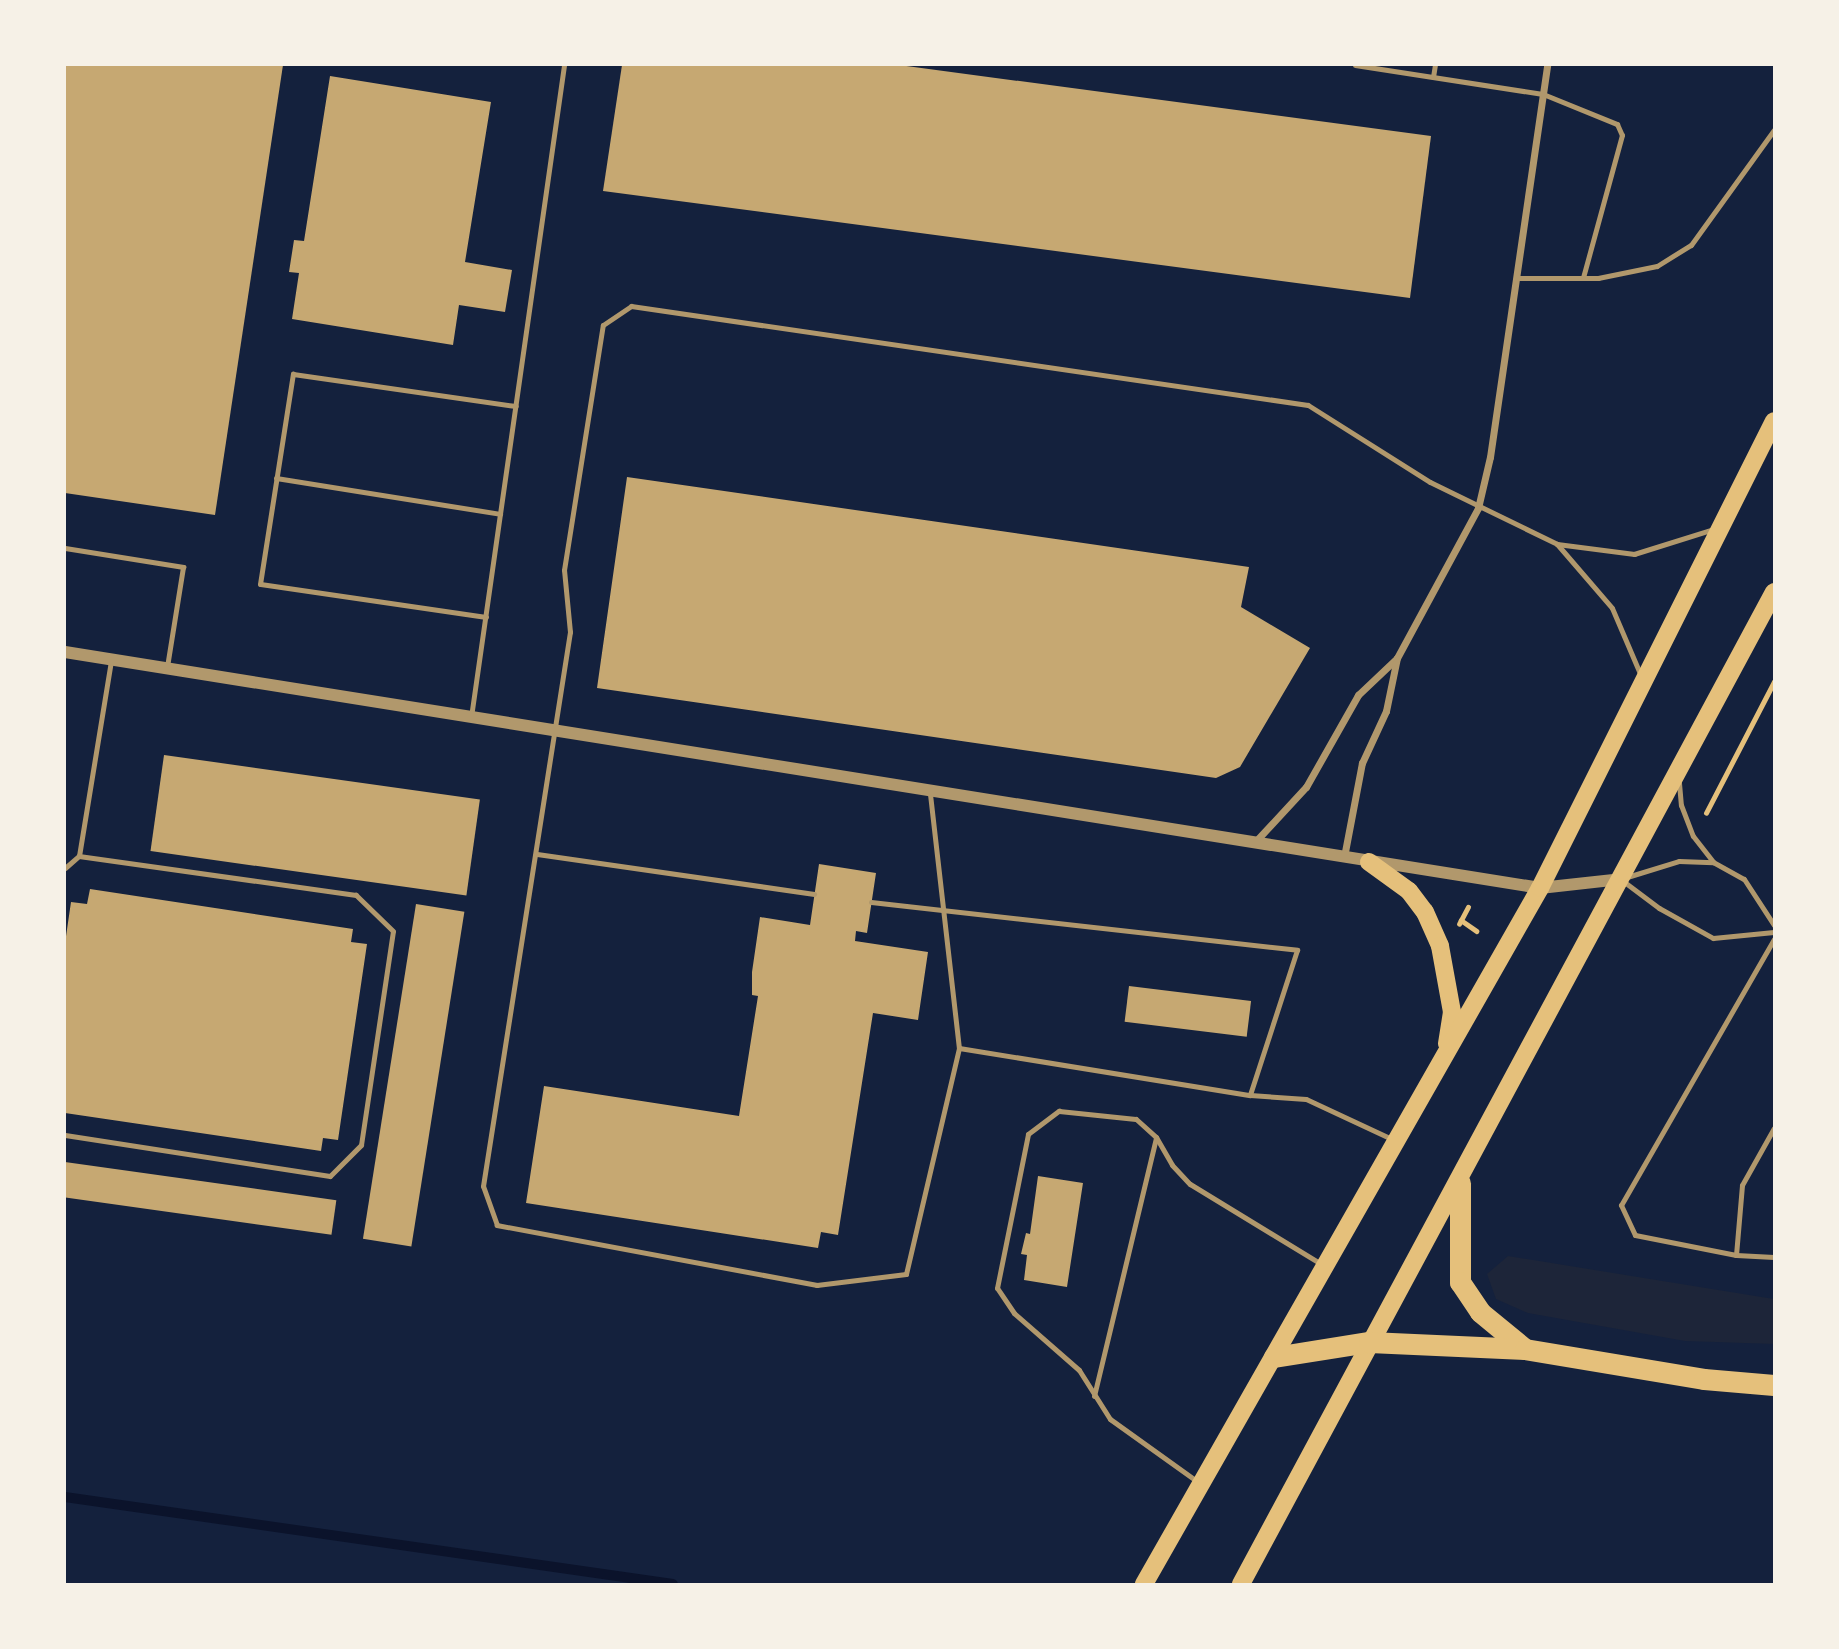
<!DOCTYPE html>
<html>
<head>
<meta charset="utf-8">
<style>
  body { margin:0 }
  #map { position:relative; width:1839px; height:1649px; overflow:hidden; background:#14213d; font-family:"DejaVu Sans",sans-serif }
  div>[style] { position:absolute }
  .green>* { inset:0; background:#1d2539 }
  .stream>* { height:10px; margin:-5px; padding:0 5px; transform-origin:5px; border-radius:5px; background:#0b132b }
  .building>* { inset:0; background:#c6a872; transform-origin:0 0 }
  .path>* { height:4.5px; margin:-2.25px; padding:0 2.25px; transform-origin:2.25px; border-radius:2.25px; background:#e5c07b }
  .service>* { height:5px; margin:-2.5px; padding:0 2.5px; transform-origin:2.5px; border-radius:2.5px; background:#b1986c }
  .minor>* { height:7px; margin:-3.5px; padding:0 3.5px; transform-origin:3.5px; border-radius:3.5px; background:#b1986c }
  .tertiary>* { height:12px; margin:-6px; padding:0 6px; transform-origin:6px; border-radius:6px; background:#b1986c }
  .primary>* { height:18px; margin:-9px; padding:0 9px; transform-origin:9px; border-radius:9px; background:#e5c07b }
  .motorway>* { height:21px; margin:-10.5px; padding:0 10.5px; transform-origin:10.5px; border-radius:10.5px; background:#e5c07b }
  span { translate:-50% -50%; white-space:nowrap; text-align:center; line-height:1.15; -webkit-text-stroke:6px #f6f1e7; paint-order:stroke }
  .frame { position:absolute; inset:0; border:66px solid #f6f1e7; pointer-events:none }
</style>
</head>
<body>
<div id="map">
  <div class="green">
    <i style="clip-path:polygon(1508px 1256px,1774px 1299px,1774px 1344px,1685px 1341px,1528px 1313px,1496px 1299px,1487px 1274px)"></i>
  </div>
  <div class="stream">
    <i style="left:65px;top:1497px;width:614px;rotate:8.14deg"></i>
  </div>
  <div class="building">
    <i style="clip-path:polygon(65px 65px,283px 65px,215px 515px,65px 493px)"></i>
    <i style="clip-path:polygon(622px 65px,899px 65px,1431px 136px,1410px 298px,603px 191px)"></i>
    <i style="clip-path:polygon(330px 76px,491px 102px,465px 262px,512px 270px,505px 312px,459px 305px,453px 345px,292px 319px,299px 273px,289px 272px,294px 240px,304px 241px)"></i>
    <i style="clip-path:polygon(627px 477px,1249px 567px,1241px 607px,1310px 648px,1240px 767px,1216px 778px,597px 688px)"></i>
    <i style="left:164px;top:755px;width:319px;height:97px;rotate:8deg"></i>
    <i style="clip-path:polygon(819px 864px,876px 873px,867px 933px,856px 931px,855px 941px,928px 952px,918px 1020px,873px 1013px,838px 1235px,821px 1232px,818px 1248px,526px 1203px,544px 1086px,739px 1116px,758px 996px,752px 995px,752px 972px,760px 917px,810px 925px)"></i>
    <i style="clip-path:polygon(90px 889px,353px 929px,351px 942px,367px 944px,338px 1140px,323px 1138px,321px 1151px,65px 1113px,65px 943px,71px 902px,87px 904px)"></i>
    <i style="left:416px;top:904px;width:49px;height:339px;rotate:9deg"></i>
    <i style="left:1129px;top:986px;width:123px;height:36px;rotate:7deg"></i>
    <i style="left:65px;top:1162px;width:274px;height:35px;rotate:8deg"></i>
    <i style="clip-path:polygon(1038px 1176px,1083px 1183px,1067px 1287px,1024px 1280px,1027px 1255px,1021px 1254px,1026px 1233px,1030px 1234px)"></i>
  </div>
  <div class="path">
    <i style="left:1706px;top:813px;width:148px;rotate:-62.6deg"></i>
    <i style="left:1461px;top:920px;width:19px;rotate:35deg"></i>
    <i style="left:1459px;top:924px;width:19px;rotate:-62deg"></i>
  </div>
  <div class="service">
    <i style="left:1355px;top:65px;width:190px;rotate:8.8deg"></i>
    <i style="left:1543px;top:94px;width:80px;rotate:22.1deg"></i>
    <i style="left:1617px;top:124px;width:12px;rotate:66deg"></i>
    <i style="left:1622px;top:135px;width:148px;rotate:105.3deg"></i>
    <i style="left:1433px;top:77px;width:12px;rotate:-81deg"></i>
    <i style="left:1516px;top:278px;width:82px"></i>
    <i style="left:1598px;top:278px;width:60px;rotate:-11.5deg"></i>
    <i style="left:1657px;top:266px;width:40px;rotate:-32deg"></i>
    <i style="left:1691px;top:245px;width:142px;rotate:-54.2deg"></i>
    <i style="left:276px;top:478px;width:227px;rotate:9.1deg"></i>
    <i style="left:1557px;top:544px;width:84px;rotate:49.3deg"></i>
    <i style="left:1612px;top:608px;width:74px;rotate:66.9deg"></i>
    <i style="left:65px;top:548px;width:120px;rotate:9.1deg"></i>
    <i style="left:183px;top:567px;width:101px;rotate:99.1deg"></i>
    <i style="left:486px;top:617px;width:228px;rotate:-171.7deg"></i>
    <i style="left:260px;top:584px;width:213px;rotate:-81.1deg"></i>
    <i style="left:293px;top:374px;width:225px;rotate:8.2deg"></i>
    <i style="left:471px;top:717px;width:659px;rotate:-81.88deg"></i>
    <i style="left:1679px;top:783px;width:22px;rotate:85deg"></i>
    <i style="left:1681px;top:805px;width:33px;rotate:69deg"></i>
    <i style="left:1693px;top:836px;width:33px;rotate:52deg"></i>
    <i style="left:1713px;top:862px;width:35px;rotate:29deg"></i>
    <i style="left:1744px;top:879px;width:55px;rotate:56.9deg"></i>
    <i style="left:930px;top:794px;width:256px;rotate:83.5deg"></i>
    <i style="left:959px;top:1048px;width:232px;rotate:103.2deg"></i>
    <i style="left:906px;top:1274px;width:90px;rotate:173deg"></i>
    <i style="left:817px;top:1285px;width:326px;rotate:-169.4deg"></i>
    <i style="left:497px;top:1225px;width:41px;rotate:-109.7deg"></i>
    <i style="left:483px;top:1186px;width:561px;rotate:-81.08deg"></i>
    <i style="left:570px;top:632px;width:62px;rotate:-95.5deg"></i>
    <i style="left:564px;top:570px;width:248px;rotate:-81deg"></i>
    <i style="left:603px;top:325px;width:34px;rotate:-34deg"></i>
    <i style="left:631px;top:306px;width:684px;rotate:8.32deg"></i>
    <i style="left:1308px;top:405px;width:144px;rotate:32.3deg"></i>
    <i style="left:1430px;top:482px;width:141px;rotate:26deg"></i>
    <i style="left:1557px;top:544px;width:78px;rotate:7.4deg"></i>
    <i style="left:1634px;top:554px;width:84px;rotate:-17.4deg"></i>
    <i style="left:537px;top:854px;width:280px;rotate:8.2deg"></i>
    <i style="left:65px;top:868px;width:18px;rotate:-41deg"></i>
    <i style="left:79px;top:856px;width:199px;rotate:-80.7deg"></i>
    <i style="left:1627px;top:877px;width:54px;rotate:-17.1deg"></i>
    <i style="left:1679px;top:861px;width:34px;rotate:2deg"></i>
    <i style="left:1623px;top:881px;width:45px;rotate:36.9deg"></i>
    <i style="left:1659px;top:908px;width:62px;rotate:29.1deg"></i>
    <i style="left:1713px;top:938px;width:61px;rotate:-5.6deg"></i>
    <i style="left:871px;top:902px;width:429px;rotate:6.4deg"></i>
    <i style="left:1297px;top:950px;width:152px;rotate:108deg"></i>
    <i style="left:1774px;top:939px;width:307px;rotate:119.9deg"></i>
    <i style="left:1621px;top:1205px;width:33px;rotate:65deg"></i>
    <i style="left:1635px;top:1235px;width:103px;rotate:11.2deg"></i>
    <i style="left:1736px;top:1255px;width:38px;rotate:3deg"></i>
    <i style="left:959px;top:1048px;width:295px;rotate:9.2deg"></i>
    <i style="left:1250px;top:1095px;width:56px;rotate:4.1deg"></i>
    <i style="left:1306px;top:1099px;width:97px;rotate:25deg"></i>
    <i style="left:65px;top:1135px;width:268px;rotate:8.8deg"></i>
    <i style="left:330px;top:1176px;width:44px;rotate:-45deg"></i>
    <i style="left:361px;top:1145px;width:216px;rotate:-81.5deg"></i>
    <i style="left:393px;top:931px;width:52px;rotate:-135.8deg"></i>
    <i style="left:356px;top:895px;width:280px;rotate:-172deg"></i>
    <i style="left:1736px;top:1255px;width:70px;rotate:-85.1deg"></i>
    <i style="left:1742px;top:1185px;width:65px;rotate:-60.7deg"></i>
    <i style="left:1094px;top:1396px;width:266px;rotate:-76.5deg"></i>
    <i style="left:1198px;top:1482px;width:108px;rotate:-144.4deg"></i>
    <i style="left:1110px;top:1419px;width:58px;rotate:-122.3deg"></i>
    <i style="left:1079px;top:1370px;width:86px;rotate:-138.8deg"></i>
    <i style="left:1014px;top:1313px;width:30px;rotate:-124deg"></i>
    <i style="left:997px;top:1288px;width:157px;rotate:-78.6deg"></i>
    <i style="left:1028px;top:1134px;width:39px;rotate:-37deg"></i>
    <i style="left:1059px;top:1111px;width:77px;rotate:5.9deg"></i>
    <i style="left:1136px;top:1119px;width:27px;rotate:42deg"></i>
    <i style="left:1156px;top:1137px;width:32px;rotate:60deg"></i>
    <i style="left:1172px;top:1165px;width:26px;rotate:47deg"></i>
    <i style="left:1190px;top:1184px;width:153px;rotate:31.4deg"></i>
  </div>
  <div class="minor">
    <i style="left:1255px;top:842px;width:75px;rotate:-47.2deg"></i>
    <i style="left:1306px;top:787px;width:106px;rotate:-60.5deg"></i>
    <i style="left:1358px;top:695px;width:52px;rotate:-43.5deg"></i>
    <i style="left:1344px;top:857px;width:96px;rotate:-79.2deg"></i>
    <i style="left:1362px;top:763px;width:57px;rotate:-65.2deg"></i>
    <i style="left:1386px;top:711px;width:54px;rotate:-78.3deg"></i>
    <i style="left:1397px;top:658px;width:170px;rotate:-61.6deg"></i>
    <i style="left:1478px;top:508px;width:52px;rotate:-76.8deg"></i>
    <i style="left:1490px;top:457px;width:396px;rotate:-81.7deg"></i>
  </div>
  <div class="tertiary">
    <i style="left:65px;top:652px;width:1494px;rotate:9.09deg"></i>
    <i style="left:1540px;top:888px;width:81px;rotate:-6.3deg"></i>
  </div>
  <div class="primary">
    <i style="left:1369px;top:862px;width:49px;rotate:35.9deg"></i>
    <i style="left:1409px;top:891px;width:26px;rotate:53deg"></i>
    <i style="left:1425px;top:912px;width:37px;rotate:66deg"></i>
    <i style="left:1440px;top:946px;width:67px;rotate:79.7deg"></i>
    <i style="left:1452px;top:1012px;width:32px;rotate:99deg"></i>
    <i style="left:1144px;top:1584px;width:801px;rotate:-60.36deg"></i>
    <i style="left:1540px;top:888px;width:522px;rotate:-63.39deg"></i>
    <i style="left:1241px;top:1584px;width:1126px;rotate:-61.75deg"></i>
  </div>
  <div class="motorway">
    <i style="left:1460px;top:1183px;width:99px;rotate:90deg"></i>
    <i style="left:1460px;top:1282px;width:36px;rotate:56deg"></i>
    <i style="left:1480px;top:1312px;width:58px;rotate:39.4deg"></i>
    <i style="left:1274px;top:1357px;width:96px;rotate:-9deg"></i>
    <i style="left:1369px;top:1342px;width:156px;rotate:2.6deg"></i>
    <i style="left:1525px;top:1349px;width:181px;rotate:9.5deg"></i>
    <i style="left:1704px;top:1379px;width:70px;rotate:4.9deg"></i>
  </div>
  <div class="frame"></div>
</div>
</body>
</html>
